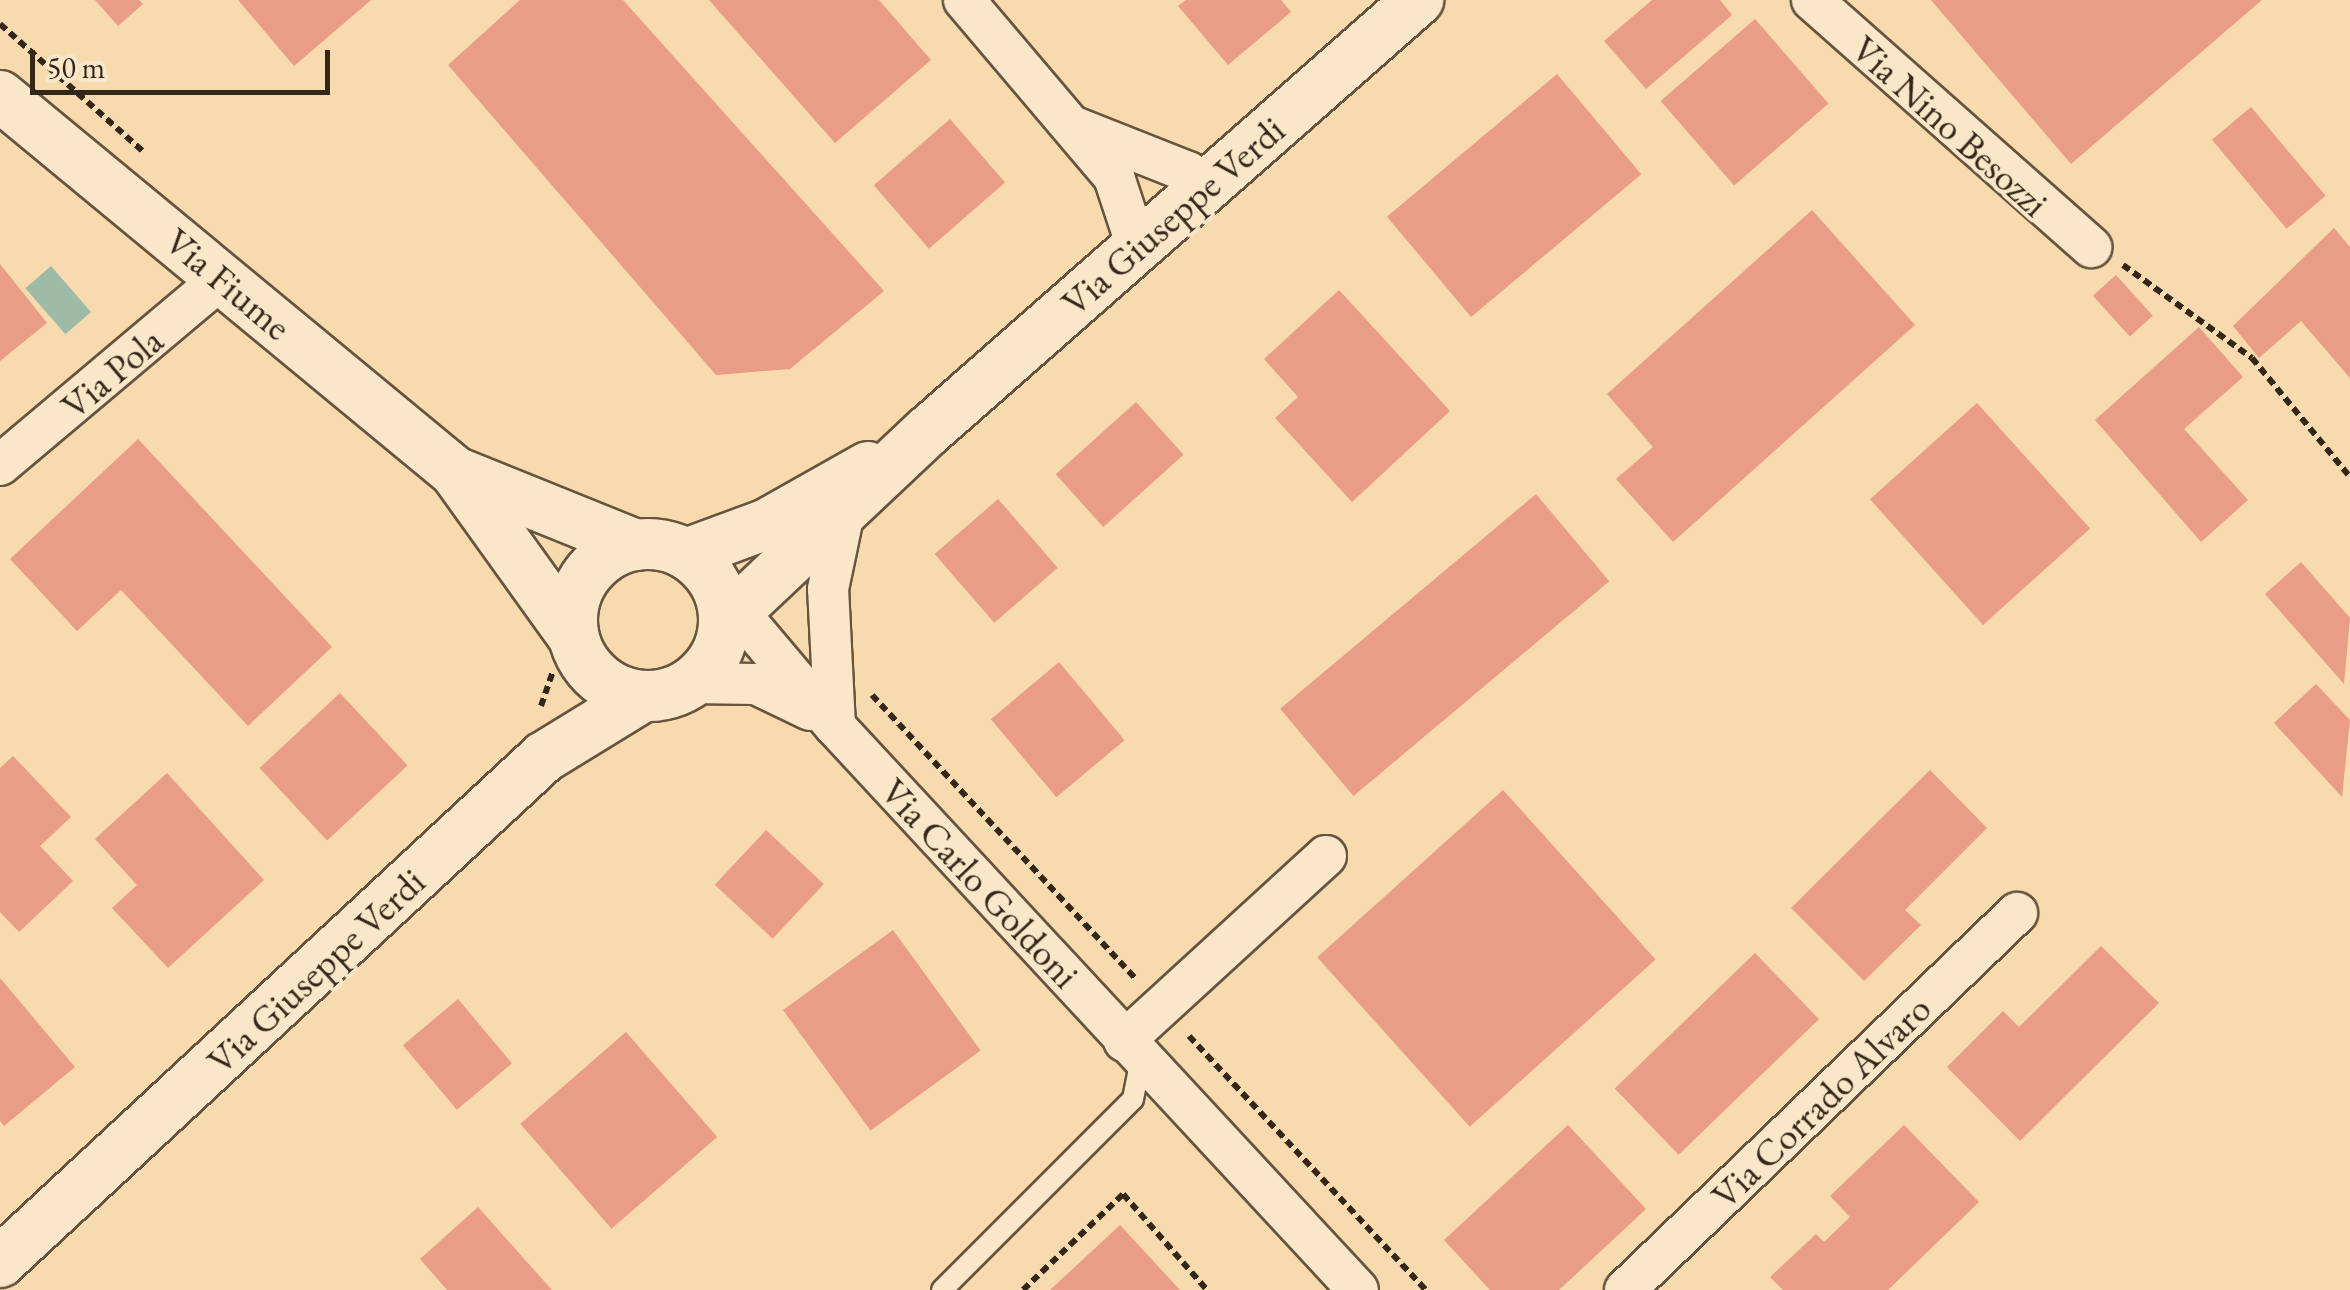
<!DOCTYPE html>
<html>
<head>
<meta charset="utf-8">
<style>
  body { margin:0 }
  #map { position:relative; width:2350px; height:1290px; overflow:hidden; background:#f7daae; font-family:"EB Garamond",serif }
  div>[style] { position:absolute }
  .water>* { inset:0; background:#9ebba7; transform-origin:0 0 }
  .building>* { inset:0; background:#e99d84; transform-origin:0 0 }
  .path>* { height:6px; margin-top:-3px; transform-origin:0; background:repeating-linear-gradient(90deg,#352718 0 8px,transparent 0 13px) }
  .roads { filter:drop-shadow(2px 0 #66543e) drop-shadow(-2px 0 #66543e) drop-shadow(0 2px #66543e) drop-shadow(0 -2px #66543e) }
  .service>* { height:20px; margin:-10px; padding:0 10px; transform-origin:10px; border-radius:10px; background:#fae7ca }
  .minor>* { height:40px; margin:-20px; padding:0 20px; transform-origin:20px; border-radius:20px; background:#fae7ca }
  .tertiary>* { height:50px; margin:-25px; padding:0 25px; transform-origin:25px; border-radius:25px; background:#fae7ca }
  .tertiary>.ring { margin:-25px; padding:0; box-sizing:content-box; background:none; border:50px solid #fae7ca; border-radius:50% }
  span { translate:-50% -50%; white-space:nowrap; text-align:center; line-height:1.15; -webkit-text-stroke:8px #fae7ca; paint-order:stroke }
  .street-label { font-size:38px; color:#352718 }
  .scale { position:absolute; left:30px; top:50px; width:300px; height:45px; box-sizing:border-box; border:5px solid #352718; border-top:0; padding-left:12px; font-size:30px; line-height:35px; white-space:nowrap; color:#352718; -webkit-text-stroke:8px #fae7ca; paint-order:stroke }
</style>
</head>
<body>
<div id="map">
  <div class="water">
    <i style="left:51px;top:266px;width:61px;height:34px;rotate:49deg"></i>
  </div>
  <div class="building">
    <i style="clip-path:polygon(95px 0,139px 0,143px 4px,118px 26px)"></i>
    <i style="clip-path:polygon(238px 0,371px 0,294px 66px)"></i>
    <i style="clip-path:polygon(520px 0,623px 0,884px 291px,790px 369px,716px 375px,448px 65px)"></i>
    <i style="clip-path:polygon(709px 0,879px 0,931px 60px,835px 143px)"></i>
    <i style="clip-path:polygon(1186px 0,1281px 0,1291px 12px,1228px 65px,1178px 6px)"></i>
    <i style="clip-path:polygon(1652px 0,1720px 0,1732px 15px,1646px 89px,1604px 41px)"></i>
    <i style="clip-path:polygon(1931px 0,2262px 0,2071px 164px)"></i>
    <i style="left:1755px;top:19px;width:112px;height:125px;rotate:49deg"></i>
    <i style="left:1557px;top:74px;width:131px;height:222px;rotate:50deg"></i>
    <i style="left:2251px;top:107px;width:116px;height:51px;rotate:50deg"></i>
    <i style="left:950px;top:119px;width:84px;height:101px;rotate:49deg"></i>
    <i style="clip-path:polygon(1812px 210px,1915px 325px,1673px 542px,1616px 479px,1653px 447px,1607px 394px)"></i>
    <i style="clip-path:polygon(2334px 228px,2350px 247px,2350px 378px,2301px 321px,2259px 358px,2233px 326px)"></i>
    <i style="clip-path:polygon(0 264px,47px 323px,0 361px)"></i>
    <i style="left:2116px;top:275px;width:55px;height:31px;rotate:48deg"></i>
    <i style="clip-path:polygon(1339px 290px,1450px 411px,1352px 502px,1275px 418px,1298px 397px,1264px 359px)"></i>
    <i style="clip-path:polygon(2199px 327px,2243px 377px,2184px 429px,2248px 500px,2201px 542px,2095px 420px)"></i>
    <i style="left:1136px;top:402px;width:71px;height:108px;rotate:48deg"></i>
    <i style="left:1977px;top:403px;width:169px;height:144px;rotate:48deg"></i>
    <i style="clip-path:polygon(138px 439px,332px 647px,248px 726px,121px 590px,77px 631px,10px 559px)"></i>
    <i style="left:1536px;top:494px;width:114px;height:334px;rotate:50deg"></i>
    <i style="left:998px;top:499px;width:91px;height:84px;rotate:49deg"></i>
    <i style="clip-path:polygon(2301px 562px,2350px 618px,2344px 684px,2265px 594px)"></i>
    <i style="left:1059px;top:662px;width:102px;height:89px;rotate:50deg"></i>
    <i style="clip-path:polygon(2316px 684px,2350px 720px,2342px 797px,2274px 723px)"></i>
    <i style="left:340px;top:693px;width:99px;height:110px;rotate:47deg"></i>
    <i style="clip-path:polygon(13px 756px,71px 817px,40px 846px,73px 881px,19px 932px,0 912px,0 768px)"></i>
    <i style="clip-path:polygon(1930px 770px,1987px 828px,1905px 910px,1921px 925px,1864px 981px,1791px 908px)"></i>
    <i style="clip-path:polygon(167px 773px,264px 880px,168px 968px,112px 908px,137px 885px,95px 839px)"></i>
    <i style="left:1503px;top:790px;width:228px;height:250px;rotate:48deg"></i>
    <i style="left:766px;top:830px;width:79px;height:75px;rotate:43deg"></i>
    <i style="left:893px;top:930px;width:149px;height:136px;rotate:54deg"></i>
    <i style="clip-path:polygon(2101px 946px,2159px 1003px,2020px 1141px,1947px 1067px,2003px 1011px,2019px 1027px)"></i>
    <i style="left:1755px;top:953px;width:92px;height:195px;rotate:46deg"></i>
    <i style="clip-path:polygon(0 978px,75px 1067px,4px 1126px,0 1121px)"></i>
    <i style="left:458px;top:999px;width:84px;height:72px;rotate:50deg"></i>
    <i style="left:626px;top:1032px;width:139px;height:140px;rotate:49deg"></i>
    <i style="clip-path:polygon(1568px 1125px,1646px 1209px,1559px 1290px,1490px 1290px,1444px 1240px)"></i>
    <i style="clip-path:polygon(1904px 1125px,1979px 1202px,1888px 1290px,1783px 1290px,1770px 1277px,1816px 1234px,1824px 1242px,1850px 1217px,1830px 1196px)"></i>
    <i style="clip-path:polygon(478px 1207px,552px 1290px,447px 1290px,420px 1259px)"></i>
    <i style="clip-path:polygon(1120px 1225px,1180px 1290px,1050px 1290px)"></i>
  </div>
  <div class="path">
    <i style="left:0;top:24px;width:194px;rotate:41.7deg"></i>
    <i style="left:2123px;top:265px;width:159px;rotate:35.8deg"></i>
    <i style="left:2252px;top:358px;width:154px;rotate:50.5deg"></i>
    <i style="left:872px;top:695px;width:388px;rotate:47.1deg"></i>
    <i style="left:541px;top:706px;width:37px;rotate:-71deg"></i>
    <i style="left:1189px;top:1036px;width:347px;rotate:47deg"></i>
    <i style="left:1023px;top:1290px;width:139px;rotate:-43.8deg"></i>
    <i style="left:1123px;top:1194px;width:128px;rotate:48.8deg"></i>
  </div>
  <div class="roads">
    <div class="service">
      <i style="left:942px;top:1290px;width:270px;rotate:-45deg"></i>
      <i style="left:1133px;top:1099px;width:41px;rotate:-78.7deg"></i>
    </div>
    <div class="minor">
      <i style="left:964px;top:0;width:232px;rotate:49.7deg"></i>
      <i style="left:1114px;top:177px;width:74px;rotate:71.8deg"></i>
      <i style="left:1812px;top:0;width:373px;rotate:41.5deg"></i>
      <i style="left:1072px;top:126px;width:125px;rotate:21.6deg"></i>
      <i style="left:1188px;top:172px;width:23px;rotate:49deg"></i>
      <i style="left:0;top:465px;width:290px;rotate:-40.1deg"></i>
      <i style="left:714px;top:583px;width:187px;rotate:49.8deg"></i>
      <i style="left:835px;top:726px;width:769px;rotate:47.16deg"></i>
      <i style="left:692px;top:683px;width:64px;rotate:0.9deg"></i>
      <i style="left:756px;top:684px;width:60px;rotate:25.7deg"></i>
      <i style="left:835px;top:726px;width:137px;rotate:-92.9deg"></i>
      <i style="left:828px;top:589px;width:74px;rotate:-78.2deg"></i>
      <i style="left:1124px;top:1041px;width:274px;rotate:-42.5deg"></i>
      <i style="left:1625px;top:1290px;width:544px;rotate:-43.88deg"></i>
    </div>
    <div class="tertiary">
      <i style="left:0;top:96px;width:590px;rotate:39.57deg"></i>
      <i style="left:455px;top:472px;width:202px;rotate:54.3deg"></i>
      <i style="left:455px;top:472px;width:195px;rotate:22deg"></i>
      <i class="ring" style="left:572px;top:544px;width:102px;height:102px"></i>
      <i style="left:686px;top:554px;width:86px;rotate:-20.3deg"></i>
      <i style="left:767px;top:524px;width:116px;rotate:-29.4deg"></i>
      <i style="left:724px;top:623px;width:280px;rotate:-43.3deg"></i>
      <i style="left:928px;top:431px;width:653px;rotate:-41.33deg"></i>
      <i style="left:0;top:1262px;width:742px;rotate:-42.87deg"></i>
      <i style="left:544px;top:757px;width:115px;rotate:-31.5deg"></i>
    </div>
  </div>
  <div class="street-label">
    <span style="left:1950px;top:126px;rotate:42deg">Via Nino Besozzi</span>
    <span style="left:1173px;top:216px;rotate:-41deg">Via Giuseppe Verdi</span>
    <span style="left:228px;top:284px;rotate:40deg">Via Fiume</span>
    <span style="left:112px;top:373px;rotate:-40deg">Via Pola</span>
    <span style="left:980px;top:883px;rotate:47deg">Via Carlo Goldoni</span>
    <span style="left:316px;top:971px;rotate:-43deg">Via Giuseppe Verdi</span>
    <span style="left:1821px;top:1102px;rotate:-44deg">Via Corrado Alvaro</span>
  </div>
  <div class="scale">50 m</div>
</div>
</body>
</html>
